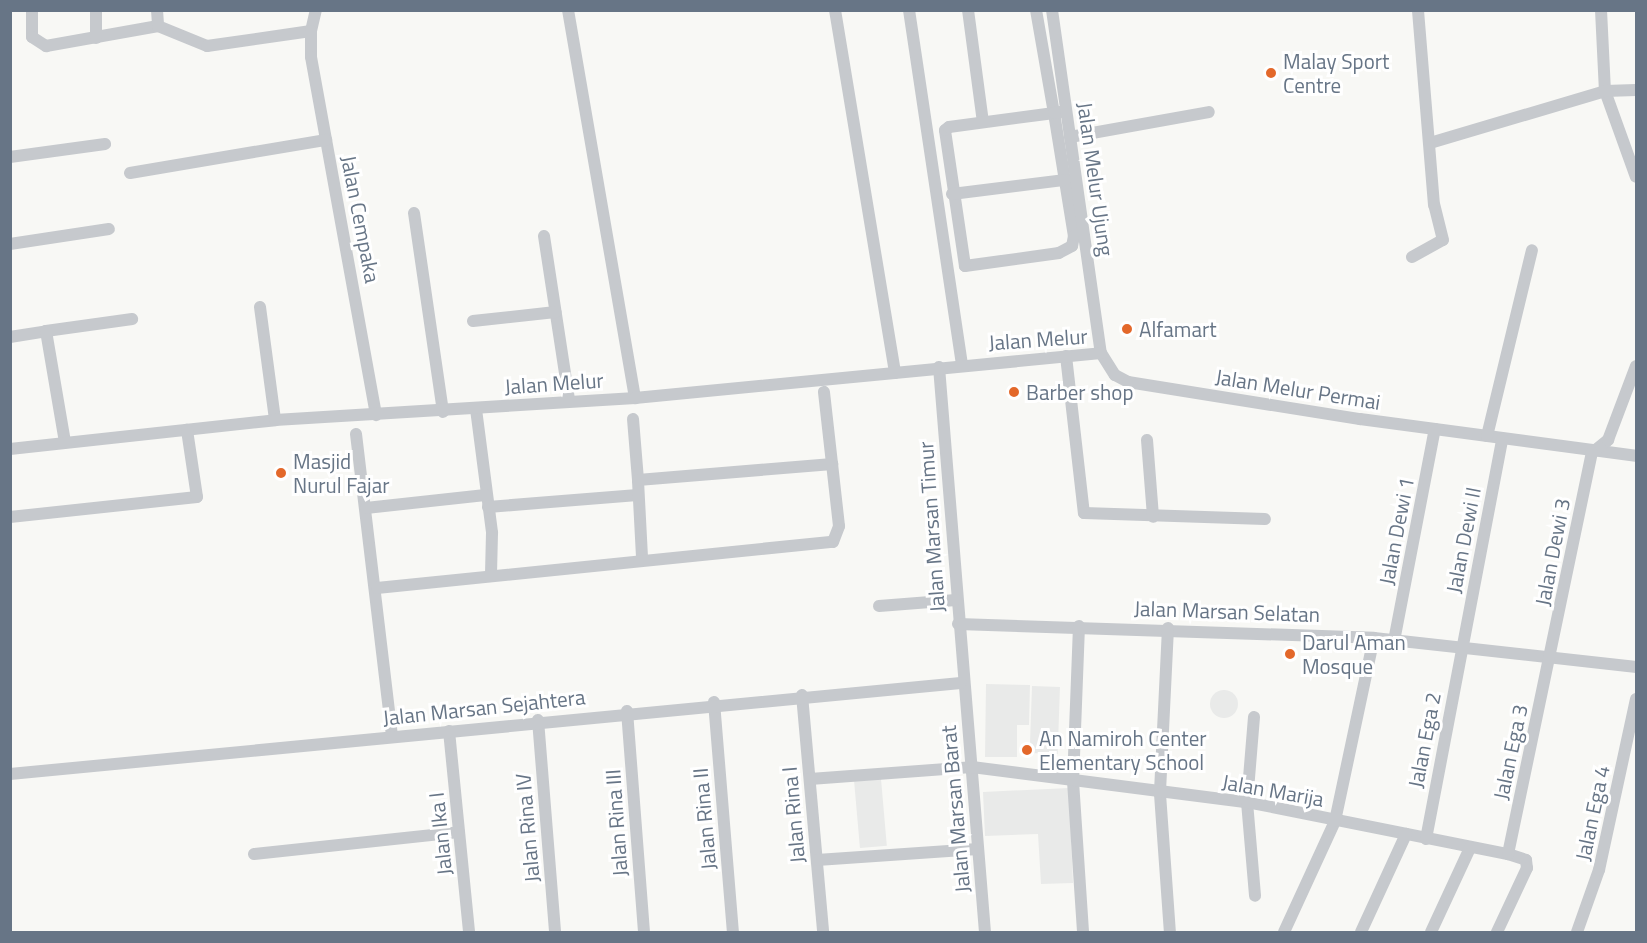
<!DOCTYPE html>
<html>
<head>
<meta charset="utf-8">
<style>
  body { margin:0 }
  #map { position:relative; width:1647px; height:943px; overflow:hidden; background:#f8f8f5; font-family:"Titillium Web",sans-serif }
  div>[style] { position:absolute }
  .built>* { inset:0; background:#e9eae9; transform-origin:0 0 }
  .round { border-radius:50% }
  .minor>* { height:12px; margin:-6px; padding:0 6px; transform-origin:6px; border-radius:6px; background:#c6c9cd }
  .dots>* { width:16px; height:16px; translate:-50% -50%; box-sizing:border-box; border:3px solid #fff; border-radius:50% }
  span { translate:-50% -50%; white-space:nowrap; text-align:center; line-height:1.15; -webkit-text-stroke:6px #fff; paint-order:stroke }
  .poi-label { font-size:21px; color:#677586 }
  .left { translate:0 -50%; text-align:left }
  .street-label { font-size:21px; color:#677586 }
  .frame { position:absolute; inset:0; border:12px solid #677586; pointer-events:none }
</style>
</head>
<body>
<div id="map">
  <div class="built">
    <i style="clip-path:polygon(986px 684px,1030px 685px,1029px 725px,1017px 725px,1017px 757px,985px 757px)"></i>
    <i style="left:1032px;top:686px;width:28px;height:67px;rotate:2deg"></i>
    <i class="round" style="left:1210px;top:690px;width:28px;height:28px"></i>
    <i style="left:881px;top:779px;width:67px;height:27px;rotate:85deg"></i>
    <i style="clip-path:polygon(1069px 788px,1073px 883px,1041px 884px,1038px 834px,985px 836px,983px 792px)"></i>
  </div>
  <div class="minor">
    <i style="left:32px;top:10px;width:27px;rotate:90deg"></i>
    <i style="left:32px;top:37px;width:17px;rotate:33deg"></i>
    <i style="left:46px;top:46px;width:114px;rotate:-10.1deg"></i>
    <i style="left:158px;top:26px;width:53px;rotate:22.2deg"></i>
    <i style="left:207px;top:46px;width:105px;rotate:-8.2deg"></i>
    <i style="left:311px;top:31px;width:22px;rotate:-77deg"></i>
    <i style="left:96px;top:10px;width:28px;rotate:90deg"></i>
    <i style="left:157px;top:10px;width:16px;rotate:86deg"></i>
    <i style="left:568px;top:10px;width:394px;rotate:80.2deg"></i>
    <i style="left:835px;top:10px;width:368px;rotate:80.6deg"></i>
    <i style="left:909px;top:10px;width:358px;rotate:81.5deg"></i>
    <i style="left:968px;top:10px;width:113px;rotate:82.4deg"></i>
    <i style="left:1036px;top:10px;width:105px;rotate:80.1deg"></i>
    <i style="left:1054px;top:113px;width:125px;rotate:80.8deg"></i>
    <i style="left:1074px;top:236px;width:10px;rotate:101deg"></i>
    <i style="left:1072px;top:246px;width:15px;rotate:152deg"></i>
    <i style="left:1059px;top:253px;width:95px;rotate:172.1deg"></i>
    <i style="left:965px;top:266px;width:137px;rotate:-98.4deg"></i>
    <i style="left:945px;top:130px;width:5px;rotate:-37deg"></i>
    <i style="left:949px;top:127px;width:106px;rotate:-7.6deg"></i>
    <i style="left:1054px;top:113px;width:12px;rotate:-9deg"></i>
    <i style="left:1052px;top:10px;width:346px;rotate:81.9deg"></i>
    <i style="left:1101px;top:353px;width:26px;rotate:58deg"></i>
    <i style="left:1115px;top:375px;width:15px;rotate:28deg"></i>
    <i style="left:1128px;top:382px;width:235px;rotate:9.1deg"></i>
    <i style="left:1360px;top:419px;width:278px;rotate:7.6deg"></i>
    <i style="left:1601px;top:10px;width:81px;rotate:87.2deg"></i>
    <i style="left:1605px;top:91px;width:91px;rotate:70.2deg"></i>
    <i style="left:311px;top:31px;width:26px;rotate:90deg"></i>
    <i style="left:311px;top:57px;width:364px;rotate:79.7deg"></i>
    <i style="left:1070px;top:137px;width:141px;rotate:-10.2deg"></i>
    <i style="left:1430px;top:143px;width:183px;rotate:-16.5deg"></i>
    <i style="left:1605px;top:91px;width:31px;rotate:-2deg"></i>
    <i style="left:10px;top:157px;width:96px;rotate:-7.8deg"></i>
    <i style="left:130px;top:173px;width:199px;rotate:-9.6deg"></i>
    <i style="left:952px;top:194px;width:114px;rotate:-7.1deg"></i>
    <i style="left:414px;top:213px;width:201px;rotate:81.7deg"></i>
    <i style="left:544px;top:236px;width:165px;rotate:81.3deg"></i>
    <i style="left:10px;top:244px;width:100px;rotate:-8.6deg"></i>
    <i style="left:1412px;top:257px;width:35px;rotate:-29deg"></i>
    <i style="left:1443px;top:240px;width:36px;rotate:-104deg"></i>
    <i style="left:1434px;top:205px;width:196px;rotate:-94.7deg"></i>
    <i style="left:260px;top:307px;width:114px;rotate:82.4deg"></i>
    <i style="left:473px;top:321px;width:83px;rotate:-6.2deg"></i>
    <i style="left:46px;top:331px;width:87px;rotate:-7.9deg"></i>
    <i style="left:10px;top:337px;width:36px;rotate:-9deg"></i>
    <i style="left:46px;top:331px;width:113px;rotate:80.3deg"></i>
    <i style="left:1066px;top:356px;width:158px;rotate:83.5deg"></i>
    <i style="left:1084px;top:513px;width:181px;rotate:1.9deg"></i>
    <i style="left:939px;top:367px;width:567px;rotate:85.35deg"></i>
    <i style="left:476px;top:409px;width:125px;rotate:82.6deg"></i>
    <i style="left:492px;top:533px;width:42px;rotate:91.4deg"></i>
    <i style="left:633px;top:419px;width:61px;rotate:85.3deg"></i>
    <i style="left:356px;top:434px;width:304px;rotate:83.2deg"></i>
    <i style="left:1487px;top:436px;width:191px;rotate:-76.4deg"></i>
    <i style="left:1147px;top:440px;width:77px;rotate:85.5deg"></i>
    <i style="left:10px;top:449px;width:267px;rotate:-6.2deg"></i>
    <i style="left:275px;top:420px;width:361px;rotate:-3.5deg"></i>
    <i style="left:635px;top:398px;width:468px;rotate:-5.5deg"></i>
    <i style="left:1592px;top:453px;width:21px;rotate:-39deg"></i>
    <i style="left:1608px;top:440px;width:79px;rotate:-69.3deg"></i>
    <i style="left:488px;top:507px;width:150px;rotate:-4.6deg"></i>
    <i style="left:366px;top:508px;width:120px;rotate:-6.2deg"></i>
    <i style="left:10px;top:517px;width:188px;rotate:-6.1deg"></i>
    <i style="left:197px;top:497px;width:68px;rotate:-98.5deg"></i>
    <i style="left:642px;top:557px;width:77px;rotate:-93deg"></i>
    <i style="left:638px;top:480px;width:195px;rotate:-4.7deg"></i>
    <i style="left:377px;top:588px;width:458px;rotate:-5.8deg"></i>
    <i style="left:833px;top:542px;width:17px;rotate:-69deg"></i>
    <i style="left:839px;top:526px;width:135px;rotate:-96.4deg"></i>
    <i style="left:879px;top:606px;width:77px;rotate:-4.5deg"></i>
    <i style="left:958px;top:624px;width:416px;rotate:1.9deg"></i>
    <i style="left:1374px;top:638px;width:264px;rotate:6.3deg"></i>
    <i style="left:1079px;top:626px;width:155px;rotate:92.2deg"></i>
    <i style="left:1073px;top:781px;width:151px;rotate:86.2deg"></i>
    <i style="left:1168px;top:628px;width:166px;rotate:92.8deg"></i>
    <i style="left:1160px;top:794px;width:138px;rotate:85.9deg"></i>
    <i style="left:1394px;top:641px;width:216px;rotate:-79.1deg"></i>
    <i style="left:802px;top:695px;width:238px;rotate:84.9deg"></i>
    <i style="left:714px;top:702px;width:231px;rotate:85.3deg"></i>
    <i style="left:627px;top:711px;width:222px;rotate:85.6deg"></i>
    <i style="left:1254px;top:717px;width:85px;rotate:94.7deg"></i>
    <i style="left:1247px;top:802px;width:94px;rotate:85.1deg"></i>
    <i style="left:538px;top:720px;width:213px;rotate:85.4deg"></i>
    <i style="left:449px;top:731px;width:202px;rotate:84.3deg"></i>
    <i style="left:10px;top:774px;width:955px;rotate:-5.47deg"></i>
    <i style="left:810px;top:779px;width:162px;rotate:-4.2deg"></i>
    <i style="left:972px;top:767px;width:277px;rotate:7.3deg"></i>
    <i style="left:1247px;top:802px;width:266px;rotate:11.3deg"></i>
    <i style="left:1508px;top:854px;width:19px;rotate:18deg"></i>
    <i style="left:1526px;top:860px;width:8px;rotate:83deg"></i>
    <i style="left:1527px;top:868px;width:71px;rotate:115.1deg"></i>
    <i style="left:1426px;top:839px;width:407px;rotate:-79.2deg"></i>
    <i style="left:254px;top:854px;width:206px;rotate:-6.1deg"></i>
    <i style="left:1508px;top:854px;width:410px;rotate:-78.2deg"></i>
    <i style="left:817px;top:860px;width:161px;rotate:-3.9deg"></i>
    <i style="left:1284px;top:932px;width:122px;rotate:-65.3deg"></i>
    <i style="left:1335px;top:821px;width:187px;rotate:-78deg"></i>
    <i style="left:1361px;top:932px;width:108px;rotate:-65.3deg"></i>
    <i style="left:1431px;top:932px;width:93px;rotate:-65.1deg"></i>
    <i style="left:1577px;top:932px;width:66px;rotate:-70.5deg"></i>
    <i style="left:1599px;top:870px;width:175px;rotate:-77.8deg"></i>
  </div>
  <div class="dots">
    <i style="left:1271px;top:73px;background:#e3682a"></i>
    <i style="left:1127px;top:329px;background:#e3682a"></i>
    <i style="left:1014px;top:392px;background:#e3682a"></i>
    <i style="left:281px;top:473px;background:#e3682a"></i>
    <i style="left:1290px;top:654px;background:#e3682a"></i>
    <i style="left:1027px;top:750px;background:#e3682a"></i>
  </div>
  <div class="poi-label">
    <span class="left" style="left:1283px;top:73px">Malay Sport<br>Centre</span>
    <span class="left" style="left:1139px;top:329px">Alfamart</span>
    <span class="left" style="left:1026px;top:392px">Barber shop</span>
    <span class="left" style="left:293px;top:473px">Masjid<br>Nurul Fajar</span>
    <span class="left" style="left:1302px;top:654px">Darul Aman<br>Mosque</span>
    <span class="left" style="left:1039px;top:750px">An Namiroh Center<br>Elementary School</span>
  </div>
  <div class="street-label">
    <span style="left:1096px;top:179px;rotate:82deg">Jalan Melur Ujung</span>
    <span style="left:361px;top:219px;rotate:79deg">Jalan Cempaka</span>
    <span style="left:1038px;top:339px;rotate:-4deg">Jalan Melur</span>
    <span style="left:554px;top:383px;rotate:-4deg">Jalan Melur</span>
    <span style="left:1298px;top:389px;rotate:9deg">Jalan Melur Permai</span>
    <span style="left:931px;top:527px;rotate:-94deg">Jalan Marsan Timur</span>
    <span style="left:1396px;top:531px;rotate:-79deg">Jalan Dewi 1</span>
    <span style="left:1463px;top:540px;rotate:-79deg">Jalan Dewi II</span>
    <span style="left:1552px;top:552px;rotate:-79deg">Jalan Dewi 3</span>
    <span style="left:1227px;top:611px;rotate:2deg">Jalan Marsan Selatan</span>
    <span style="left:484px;top:707px;rotate:-6deg">Jalan Marsan Sejahtera</span>
    <span style="left:1424px;top:740px;rotate:-79deg">Jalan Ega 2</span>
    <span style="left:1510px;top:752px;rotate:-78deg">Jalan Ega 3</span>
    <span style="left:1273px;top:790px;rotate:10deg">Jalan Marija</span>
    <span style="left:955px;top:809px;rotate:-95deg">Jalan Marsan Barat</span>
    <span style="left:1592px;top:813px;rotate:-78deg">Jalan Ega 4</span>
    <span style="left:793px;top:815px;rotate:-95deg">Jalan Rina I</span>
    <span style="left:704px;top:819px;rotate:-95deg">Jalan Rina II</span>
    <span style="left:616px;top:823px;rotate:-94deg">Jalan Rina III</span>
    <span style="left:527px;top:828px;rotate:-95deg">Jalan Rina IV</span>
    <span style="left:440px;top:834px;rotate:-96deg">Jalan Ika I</span>
  </div>
  <div class="frame"></div>
</div>
</body>
</html>
